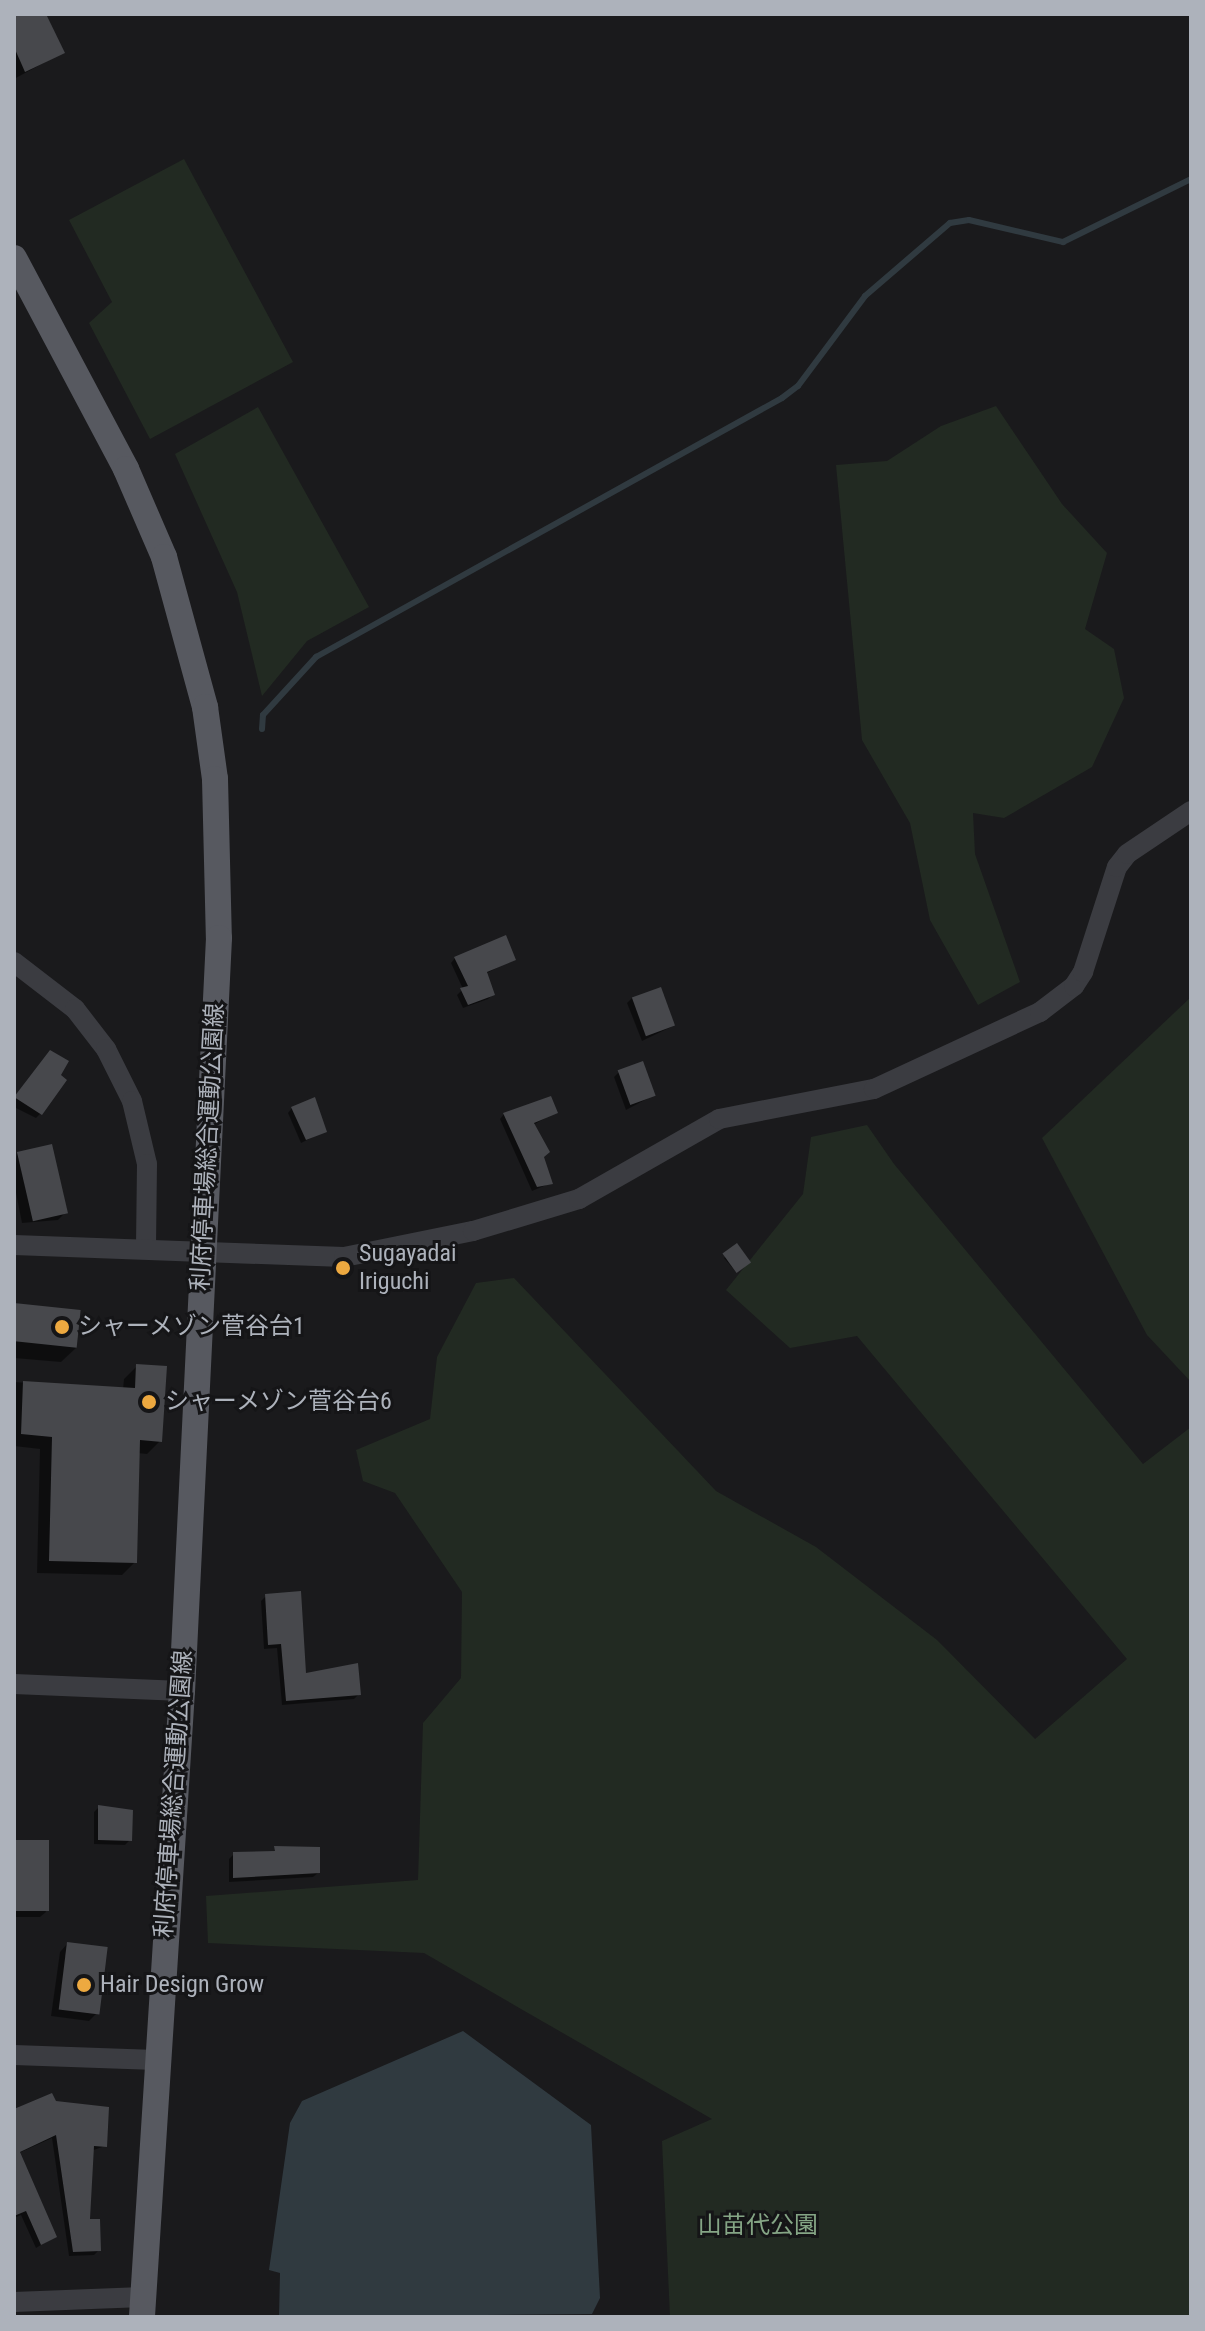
<!DOCTYPE html>
<html>
<head>
<meta charset="utf-8">
<style>
  body { margin:0 }
  #map { position:relative; width:1205px; height:2331px; overflow:hidden; background:#1a1a1c; font-family:"Roboto Condensed","Noto Sans JP",sans-serif }
  div>[style] { position:absolute }
  .green>* { inset:0; background:#222a22 }
  .water>* { inset:0; background:#303a40 }
  .shadow>* { inset:0; background:#0007 }
  .stream>* { height:6px; margin:-3px; padding:0 3px; transform-origin:3px; border-radius:3px; background:#303a40 }
  .building>* { inset:0; background:#47484c; transform-origin:0 0 }
  .minor>* { height:20px; margin:-10px; padding:0 10px; transform-origin:10px; border-radius:10px; background:#3b3c41 }
  .major>* { height:26px; margin:-13px; padding:0 13px; transform-origin:13px; border-radius:13px; background:#575960 }
  .dots>* { width:22px; height:22px; translate:-50% -50%; box-sizing:border-box; border:4px solid #151517; border-radius:50% }
  span { translate:-50% -50%; white-space:nowrap; text-align:center; line-height:1.15; -webkit-text-stroke:6px #151517; paint-order:stroke }
  .street-label { font-size:24px; color:#adb2bb }
  .poi-label { font-size:24px; color:#adb2bb }
  .left { translate:0 -50%; text-align:left }
  .park-label { font-size:24px; color:#85a585 }
  .frame { position:absolute; inset:0; border:16px solid #adb2bb; pointer-events:none }
</style>
</head>
<body>
<div id="map">
  <div class="green">
    <i style="clip-path:polygon(184px 159px,293px 362px,150px 439px,89px 323px,112px 302px,69px 220px)"></i>
    <i style="clip-path:polygon(996px 406px,1062px 504px,1107px 553px,1085px 629px,1114px 649px,1124px 698px,1092px 767px,1004px 818px,973px 813px,975px 854px,1020px 982px,978px 1005px,930px 920px,910px 823px,862px 740px,836px 465px,887px 461px,941px 426px)"></i>
    <i style="clip-path:polygon(258px 407px,369px 607px,307px 641px,262px 696px,237px 592px,175px 454px)"></i>
    <i style="clip-path:polygon(1191px 997px,1191px 1382px,1147px 1335px,1042px 1138px)"></i>
    <i style="clip-path:polygon(867px 1125px,894px 1164px,1143px 1464px,1191px 1427px,1191px 2317px,670px 2317px,662px 2141px,712px 2119px,424px 1953px,208px 1943px,206px 1896px,418px 1880px,423px 1723px,461px 1678px,462px 1592px,395px 1493px,363px 1481px,356px 1450px,430px 1419px,437px 1357px,476px 1283px,514px 1278px,716px 1491px,816px 1547px,937px 1640px,1035px 1739px,1127px 1659px,857px 1336px,790px 1348px,726px 1290px,803px 1194px,811px 1137px)"></i>
  </div>
  <div class="water">
    <i style="clip-path:polygon(463px 2031px,591px 2125px,600px 2298px,592px 2314px,279px 2317px,280px 2273px,269px 2270px,290px 2123px,302px 2101px)"></i>
  </div>
  <div class="shadow">
    <i style="clip-path:polygon(14px 14px,44px 14px,62px 53px,14px 79px)"></i>
    <i style="clip-path:polygon(455px 958px,514px 959px,485px 974px,493px 994px,488px 999px,463px 1008px,457px 995px,463px 989px,451px 963px)"></i>
    <i style="clip-path:polygon(632px 998px,673px 1026px,642px 1041px,627px 1003px)"></i>
    <i style="clip-path:polygon(46px 1057px,40px 1114px,36px 1118px,14px 1107px,14px 1099px)"></i>
    <i style="clip-path:polygon(619px 1072px,654px 1095px,626px 1110px,614px 1077px)"></i>
    <i style="clip-path:polygon(292px 1108px,325px 1131px,301px 1143px,288px 1113px)"></i>
    <i style="clip-path:polygon(556px 1112px,533px 1125px,551px 1183px,532px 1191px,500px 1119px,504px 1114px)"></i>
    <i style="clip-path:polygon(17px 1152px,66px 1212px,58px 1220px,22px 1223px,14px 1183px)"></i>
    <i style="clip-path:polygon(737px 1246px,748px 1261px,736px 1272px,724px 1258px)"></i>
    <i style="clip-path:polygon(14px 1306px,77px 1347px,61px 1362px,14px 1358px)"></i>
    <i style="clip-path:polygon(137px 1366px,160px 1441px,147px 1454px,137px 1453px,135px 1562px,122px 1575px,37px 1573px,40px 1449px,14px 1446px,14px 1382px,123px 1389px,124px 1379px)"></i>
    <i style="clip-path:polygon(266px 1596px,304px 1675px,359px 1694px,354px 1699px,282px 1705px,277px 1648px,264px 1649px,261px 1601px)"></i>
    <i style="clip-path:polygon(99px 1807px,130px 1840px,125px 1845px,94px 1844px,94px 1812px)"></i>
    <i style="clip-path:polygon(14px 1841px,46px 1912px,40px 1917px,14px 1917px)"></i>
    <i style="clip-path:polygon(234px 1854px,318px 1873px,313px 1877px,229px 1882px,229px 1859px)"></i>
    <i style="clip-path:polygon(67px 1944px,97px 2013px,89px 2021px,51px 2016px,60px 1952px)"></i>
    <i style="clip-path:polygon(55px 2103px,105px 2146px,91px 2151px,88px 2221px,99px 2250px,94px 2255px,69px 2256px,52px 2138px,19px 2153px,54px 2237px,36px 2248px,21px 2215px,14px 2218px,14px 2111px)"></i>
  </div>
  <div class="stream">
    <i style="left:262px;top:729px;width:14px;rotate:-86deg"></i>
    <i style="left:263px;top:715px;width:79px;rotate:-47.6deg"></i>
    <i style="left:316px;top:657px;width:533px;rotate:-29.07deg"></i>
    <i style="left:782px;top:398px;width:20px;rotate:-37deg"></i>
    <i style="left:798px;top:386px;width:112px;rotate:-53.3deg"></i>
    <i style="left:865px;top:296px;width:112px;rotate:-40.7deg"></i>
    <i style="left:950px;top:223px;width:19px;rotate:-9deg"></i>
    <i style="left:969px;top:220px;width:97px;rotate:13.2deg"></i>
    <i style="left:1063px;top:242px;width:143px;rotate:-26.2deg"></i>
  </div>
  <div class="building">
    <i style="clip-path:polygon(14px 14px,46px 14px,65px 53px,25px 72px,14px 47px)"></i>
    <i style="clip-path:polygon(506px 935px,516px 960px,487px 972px,495px 995px,468px 1005px,460px 988px,468px 986px,454px 957px)"></i>
    <i style="left:661px;top:987px;width:41px;height:31px;rotate:70deg"></i>
    <i style="clip-path:polygon(50px 1050px,69px 1061px,61px 1075px,67px 1080px,42px 1115px,14px 1097px)"></i>
    <i style="left:643px;top:1061px;width:37px;height:27px;rotate:70deg"></i>
    <i style="clip-path:polygon(551px 1096px,558px 1113px,534px 1123px,550px 1152px,544px 1157px,553px 1184px,537px 1187px,503px 1113px)"></i>
    <i style="clip-path:polygon(315px 1097px,327px 1132px,306px 1140px,291px 1107px)"></i>
    <i style="left:52px;top:1144px;width:71px;height:36px;rotate:77deg"></i>
    <i style="left:737px;top:1243px;width:24px;height:18px;rotate:54deg"></i>
    <i style="left:14px;top:1303px;width:67px;height:38px;rotate:6deg"></i>
    <i style="clip-path:polygon(136px 1364px,167px 1366px,162px 1442px,140px 1440px,137px 1563px,49px 1561px,52px 1437px,21px 1434px,23px 1381px,135px 1388px)"></i>
    <i style="clip-path:polygon(301px 1591px,306px 1673px,358px 1663px,361px 1695px,286px 1701px,281px 1644px,268px 1645px,265px 1594px)"></i>
    <i style="clip-path:polygon(98px 1805px,133px 1810px,132px 1841px,98px 1840px)"></i>
    <i style="left:14px;top:1840px;width:35px;height:71px"></i>
    <i style="clip-path:polygon(274px 1846px,320px 1847px,320px 1873px,233px 1878px,233px 1852px,275px 1851px)"></i>
    <i style="left:67px;top:1942px;width:41px;height:68px;rotate:7deg"></i>
    <i style="clip-path:polygon(52px 2093px,56px 2101px,109px 2107px,107px 2147px,94px 2146px,90px 2219px,100px 2219px,101px 2251px,73px 2252px,56px 2135px,20px 2152px,57px 2237px,41px 2245px,26px 2211px,14px 2216px,14px 2109px)"></i>
  </div>
  <div class="minor">
    <i style="left:14px;top:962px;width:77px;rotate:37.6deg"></i>
    <i style="left:75px;top:1009px;width:51px;rotate:52.2deg"></i>
    <i style="left:106px;top:1049px;width:58px;rotate:63.4deg"></i>
    <i style="left:132px;top:1101px;width:65px;rotate:76.6deg"></i>
    <i style="left:147px;top:1164px;width:84px;rotate:90.7deg"></i>
    <i style="left:14px;top:1245px;width:330px;rotate:2.1deg"></i>
    <i style="left:344px;top:1257px;width:132px;rotate:-11.4deg"></i>
    <i style="left:473px;top:1231px;width:111px;rotate:-16.8deg"></i>
    <i style="left:579px;top:1199px;width:161px;rotate:-29.7deg"></i>
    <i style="left:719px;top:1119px;width:158px;rotate:-11deg"></i>
    <i style="left:874px;top:1089px;width:183px;rotate:-24.9deg"></i>
    <i style="left:1040px;top:1012px;width:43px;rotate:-37.4deg"></i>
    <i style="left:1074px;top:986px;width:17px;rotate:-57deg"></i>
    <i style="left:1083px;top:972px;width:110px;rotate:-72.1deg"></i>
    <i style="left:1117px;top:867px;width:16px;rotate:-52deg"></i>
    <i style="left:1127px;top:854px;width:77px;rotate:-33.9deg"></i>
    <i style="left:14px;top:1684px;width:168px;rotate:2.4deg"></i>
    <i style="left:14px;top:2055px;width:142px;rotate:2deg"></i>
    <i style="left:14px;top:2302px;width:129px;rotate:-2.2deg"></i>
  </div>
  <div class="major">
    <i style="left:14px;top:258px;width:239px;rotate:62deg"></i>
    <i style="left:126px;top:469px;width:96px;rotate:66.6deg"></i>
    <i style="left:164px;top:557px;width:156px;rotate:74.7deg"></i>
    <i style="left:205px;top:707px;width:73px;rotate:82.1deg"></i>
    <i style="left:215px;top:779px;width:159px;rotate:88.6deg"></i>
    <i style="left:219px;top:938px;width:754px;rotate:92.81deg"></i>
    <i style="left:182px;top:1691px;width:627px;rotate:93.66deg"></i>
  </div>
  <div class="dots">
    <i style="left:343px;top:1268px;background:#eda940"></i>
    <i style="left:62px;top:1327px;background:#eda940"></i>
    <i style="left:149px;top:1402px;background:#eda940"></i>
    <i style="left:84px;top:1985px;background:#eda940"></i>
  </div>
  <div class="street-label">
    <span style="left:208px;top:1147px;rotate:-87deg">利府停車場総合運動公園線</span>
    <span style="left:174px;top:1794px;rotate:-86deg">利府停車場総合運動公園線</span>
  </div>
  <div class="poi-label">
    <span class="left" style="left:359px;top:1268px">Sugayadai<br>Iriguchi</span>
    <span class="left" style="left:78px;top:1327px">シャーメゾン菅谷台1</span>
    <span class="left" style="left:165px;top:1402px">シャーメゾン菅谷台6</span>
    <span class="left" style="left:100px;top:1985px">Hair Design Grow</span>
  </div>
  <div class="park-label">
    <span style="left:758px;top:2226px">山苗代公園</span>
  </div>
  <div class="frame"></div>
</div>
</body>
</html>
